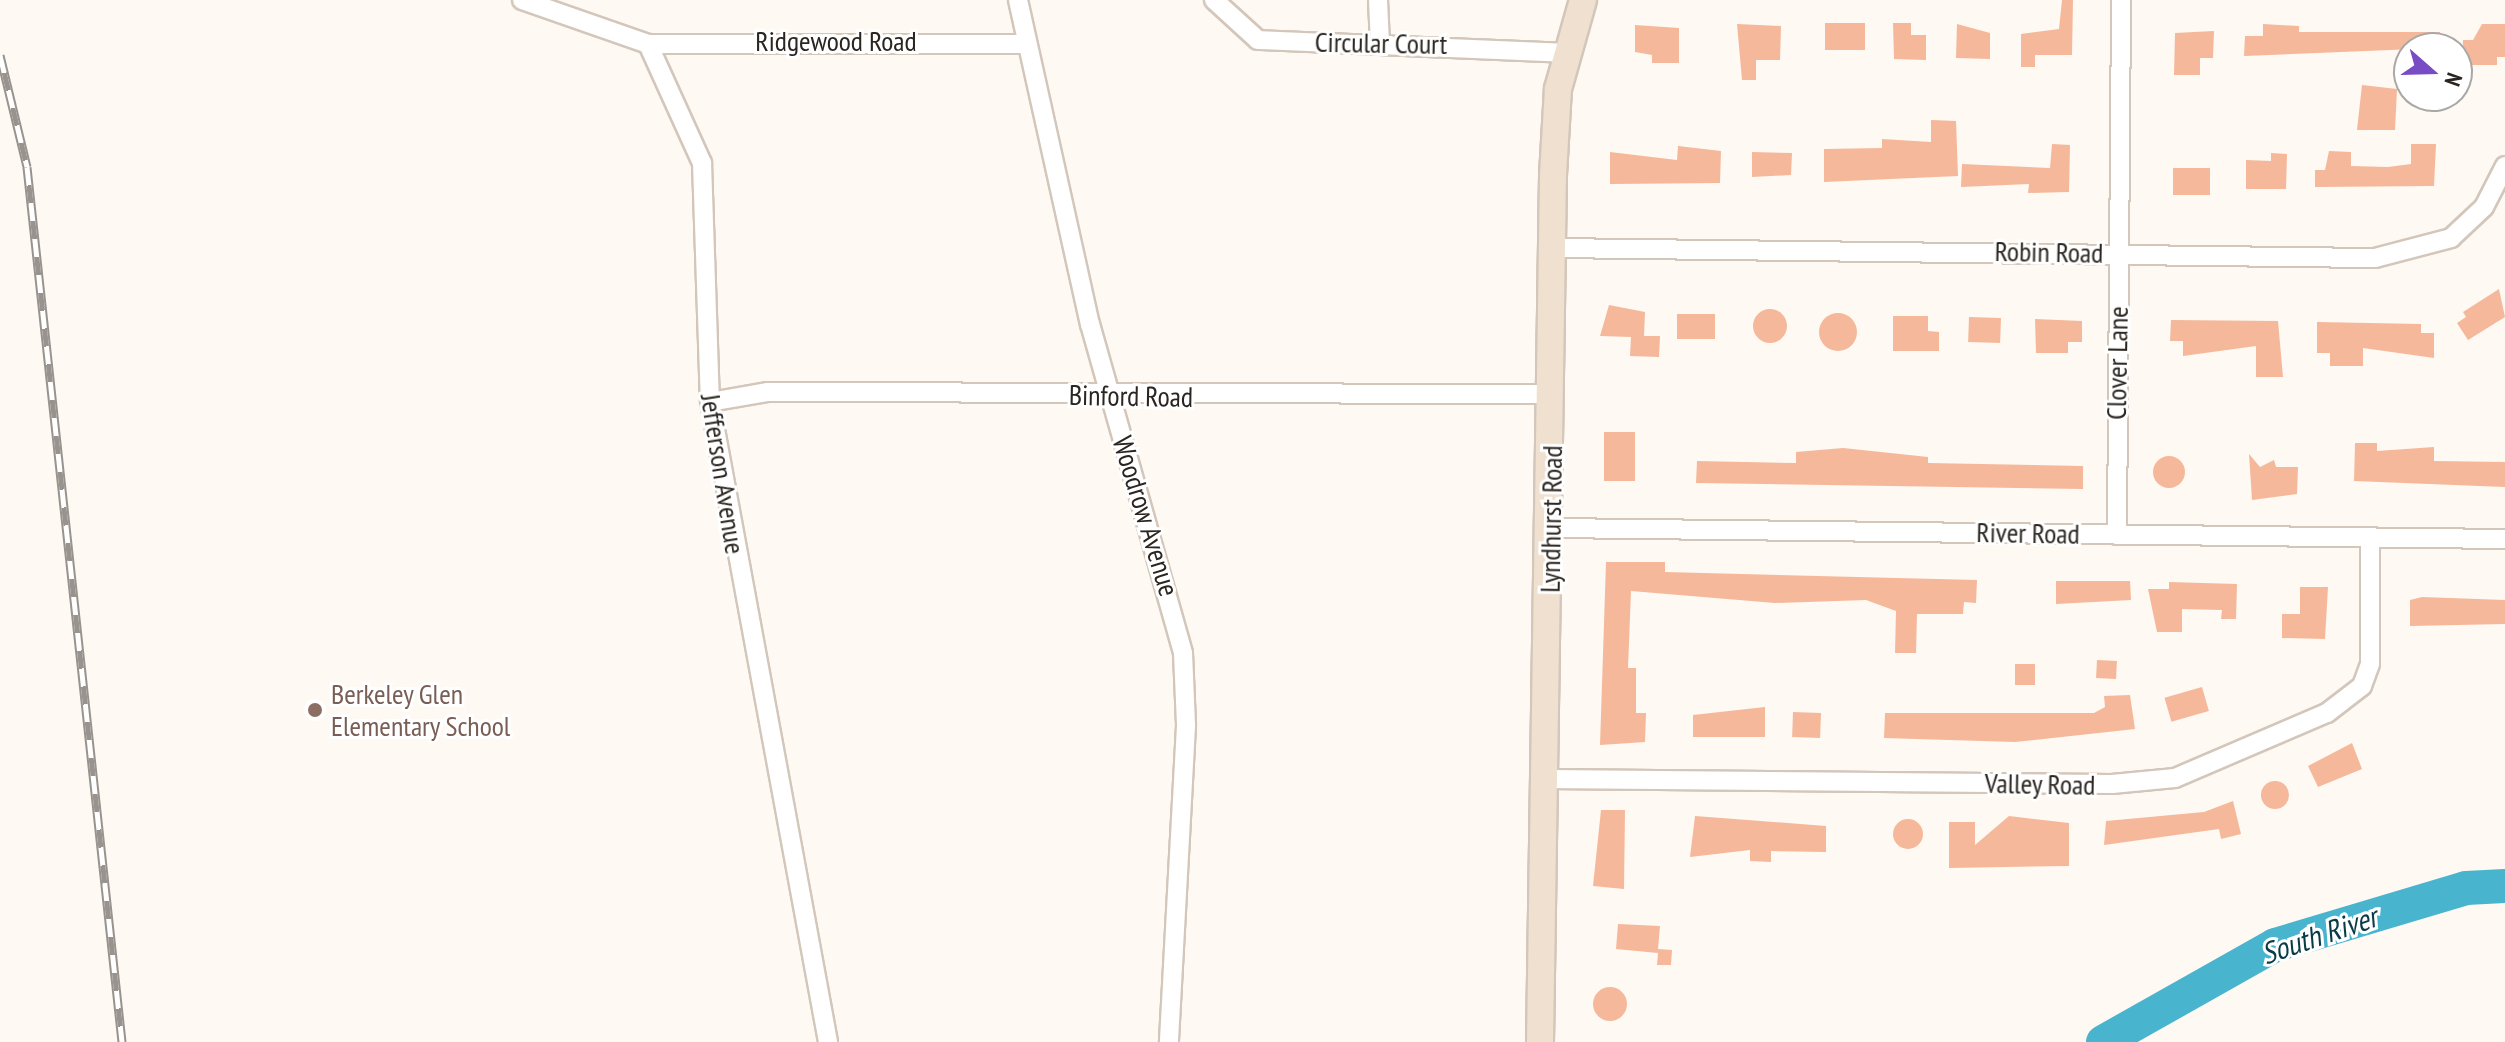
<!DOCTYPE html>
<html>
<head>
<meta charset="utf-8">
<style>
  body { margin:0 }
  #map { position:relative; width:2505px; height:1042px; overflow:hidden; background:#fef9f3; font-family:"PT Sans Narrow",sans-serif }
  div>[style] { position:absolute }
  .river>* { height:34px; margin:-17px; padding:0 17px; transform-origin:17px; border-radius:17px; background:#49b4ce }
  .building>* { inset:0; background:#f5b89a; transform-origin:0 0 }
  .round { border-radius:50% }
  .roads { filter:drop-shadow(2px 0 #d3c6ba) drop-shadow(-2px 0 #d3c6ba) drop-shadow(0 2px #d3c6ba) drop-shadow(0 -2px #d3c6ba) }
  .minor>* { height:18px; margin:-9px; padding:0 9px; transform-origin:9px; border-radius:9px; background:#fff }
  .secondary>* { height:26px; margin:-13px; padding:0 13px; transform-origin:13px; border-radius:13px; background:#efe0d0 }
  .rail>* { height:9px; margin-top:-4.5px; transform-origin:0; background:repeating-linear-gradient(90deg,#fff 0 18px,#98938e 0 36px); box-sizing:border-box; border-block:2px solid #98938e }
  .dots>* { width:22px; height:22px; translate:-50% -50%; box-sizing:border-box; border:4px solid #fff; border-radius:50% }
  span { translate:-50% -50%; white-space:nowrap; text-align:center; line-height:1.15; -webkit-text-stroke:6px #fff; paint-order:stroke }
  .street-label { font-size:28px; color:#2a2520 }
  .education-label { font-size:28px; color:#785e54 }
  .left { translate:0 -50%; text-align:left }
  .water-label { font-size:30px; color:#0a3c47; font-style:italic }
  .north { position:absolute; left:2393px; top:32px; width:80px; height:80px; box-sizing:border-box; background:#fff; border:2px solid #aaa8a6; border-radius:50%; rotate:110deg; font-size:22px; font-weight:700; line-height:32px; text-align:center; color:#2a2520 }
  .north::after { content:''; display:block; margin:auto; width:28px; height:36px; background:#784cc5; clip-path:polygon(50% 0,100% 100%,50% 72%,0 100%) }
</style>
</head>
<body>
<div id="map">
  <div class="river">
    <i style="left:2103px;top:1042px;width:197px;rotate:-29.4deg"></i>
    <i style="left:2275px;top:945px;width:199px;rotate:-16.6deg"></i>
    <i style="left:2466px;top:888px;width:39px;rotate:-3deg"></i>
  </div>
  <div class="building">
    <i style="clip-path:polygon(2062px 0,2073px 0,2072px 55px,2035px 55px,2035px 67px,2021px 67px,2021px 34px,2059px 29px)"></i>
    <i style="left:1865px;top:23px;width:27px;height:40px;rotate:90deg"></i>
    <i style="clip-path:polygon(1893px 23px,1911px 23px,1911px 35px,1926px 35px,1926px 60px,1894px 59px)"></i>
    <i style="clip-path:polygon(1737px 24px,1781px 26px,1780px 60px,1756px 60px,1756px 80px,1742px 80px)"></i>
    <i style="clip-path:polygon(1957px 24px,1990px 33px,1990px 59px,1956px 58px)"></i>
    <i style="clip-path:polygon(2263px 24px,2299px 26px,2299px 32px,2440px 32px,2439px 48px,2244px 56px,2245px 36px,2263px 36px)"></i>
    <i style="clip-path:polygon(2482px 24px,2505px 24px,2505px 57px,2497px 57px,2497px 65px,2462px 65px,2463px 40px,2473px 40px)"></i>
    <i style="clip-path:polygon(1635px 25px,1679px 28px,1679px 63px,1652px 63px,1652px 55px,1635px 52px)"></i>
    <i style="clip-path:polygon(2214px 31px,2213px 58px,2200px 58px,2200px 75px,2174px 75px,2175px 33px)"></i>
    <i style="clip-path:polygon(2362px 85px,2397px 89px,2395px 130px,2357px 130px)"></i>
    <i style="clip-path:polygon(1931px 120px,1956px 121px,1958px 176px,1824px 182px,1824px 149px,1882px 148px,1882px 139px,1931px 142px)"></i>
    <i style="clip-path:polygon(2052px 144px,2070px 145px,2069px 192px,2028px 193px,2029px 184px,1961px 187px,1962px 164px,2050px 168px)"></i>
    <i style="clip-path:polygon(2411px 144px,2436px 144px,2434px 186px,2315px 187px,2315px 170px,2325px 170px,2329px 151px,2351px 152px,2351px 166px,2388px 167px,2411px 164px)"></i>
    <i style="clip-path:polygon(1678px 146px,1721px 151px,1720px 183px,1610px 184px,1610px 152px,1677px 160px)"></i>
    <i style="clip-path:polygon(1752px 152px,1792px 153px,1791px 175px,1752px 177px)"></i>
    <i style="clip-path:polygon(2271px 153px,2287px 154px,2286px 189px,2246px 189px,2246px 160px,2271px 161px)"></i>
    <i style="left:2173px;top:168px;width:37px;height:27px"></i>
    <i style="clip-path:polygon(2499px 289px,2505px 317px,2468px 340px,2457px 323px,2466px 317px,2463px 312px)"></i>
    <i style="clip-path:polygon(1609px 305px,1645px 312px,1644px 336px,1660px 336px,1659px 357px,1630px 356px,1631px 337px,1600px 336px)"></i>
    <i class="round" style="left:1753px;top:309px;width:34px;height:34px"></i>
    <i class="round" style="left:1819px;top:313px;width:38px;height:38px"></i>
    <i style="left:1677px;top:314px;width:38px;height:25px"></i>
    <i style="clip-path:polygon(1893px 316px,1928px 316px,1928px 331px,1939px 332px,1939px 351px,1893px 351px)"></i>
    <i style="left:1969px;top:317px;width:32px;height:25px;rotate:2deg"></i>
    <i style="clip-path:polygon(2035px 319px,2082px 321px,2082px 342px,2068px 342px,2068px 353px,2036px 353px)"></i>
    <i style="clip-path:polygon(2171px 320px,2278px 321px,2283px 377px,2256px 377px,2256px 346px,2183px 356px,2183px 341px,2170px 341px)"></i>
    <i style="clip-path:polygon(2317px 322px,2421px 324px,2421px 333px,2434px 333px,2434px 358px,2363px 348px,2363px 366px,2330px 366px,2330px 353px,2317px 353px)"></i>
    <i style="left:1604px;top:432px;width:31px;height:49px"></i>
    <i style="clip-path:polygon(2355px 443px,2377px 443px,2377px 451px,2434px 447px,2434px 461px,2505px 462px,2505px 487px,2354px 481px)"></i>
    <i style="clip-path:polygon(1843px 448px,1928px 457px,1928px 463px,2083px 466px,2083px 489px,1696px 483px,1697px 461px,1796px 463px,1796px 452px)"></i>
    <i style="clip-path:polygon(2249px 454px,2260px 467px,2274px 460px,2276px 467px,2298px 467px,2297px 494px,2252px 500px)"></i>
    <i class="round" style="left:2153px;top:456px;width:32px;height:32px"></i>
    <i style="clip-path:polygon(1606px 562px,1665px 562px,1665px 572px,1977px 580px,1976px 603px,1964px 602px,1963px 614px,1917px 614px,1916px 653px,1895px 653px,1896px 611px,1866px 600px,1775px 603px,1631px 591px,1628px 668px,1636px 668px,1636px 713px,1646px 713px,1645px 742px,1600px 745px)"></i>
    <i style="clip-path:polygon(2056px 581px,2130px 581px,2131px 600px,2056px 604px)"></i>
    <i style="clip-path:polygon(2169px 582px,2237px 584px,2236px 619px,2221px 619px,2222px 610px,2182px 609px,2182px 632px,2157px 632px,2148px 589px,2169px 589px)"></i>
    <i style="clip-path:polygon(2300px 587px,2328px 587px,2325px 639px,2282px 638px,2282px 614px,2300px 614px)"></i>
    <i style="clip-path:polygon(2422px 597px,2505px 600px,2505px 624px,2410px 626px,2410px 600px)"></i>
    <i style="left:2097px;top:660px;width:20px;height:18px;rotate:3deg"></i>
    <i style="left:2015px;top:664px;width:20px;height:21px"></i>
    <i style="left:2202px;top:687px;width:25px;height:39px;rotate:74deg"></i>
    <i style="clip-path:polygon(2130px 695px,2135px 729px,2015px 742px,1884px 738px,1885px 713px,2094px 713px,2105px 707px,2104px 696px)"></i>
    <i style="clip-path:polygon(1765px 707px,1765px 737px,1693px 737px,1693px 715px)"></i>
    <i style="left:1793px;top:712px;width:28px;height:25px;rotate:2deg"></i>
    <i style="clip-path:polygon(2352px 743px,2362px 769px,2318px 787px,2308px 766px)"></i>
    <i class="round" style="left:2261px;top:781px;width:28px;height:28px"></i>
    <i style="clip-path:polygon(2233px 801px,2241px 834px,2221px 839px,2219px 829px,2104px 845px,2106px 821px,2204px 812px)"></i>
    <i style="clip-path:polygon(1601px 810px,1625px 810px,1624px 889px,1593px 886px)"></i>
    <i style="clip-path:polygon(1695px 816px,1826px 826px,1826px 852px,1771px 851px,1771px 862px,1750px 861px,1750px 850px,1690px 857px)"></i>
    <i style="clip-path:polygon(2009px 816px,2069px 823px,2069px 866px,1949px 868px,1949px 822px,1975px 822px,1975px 845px)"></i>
    <i class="round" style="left:1893px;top:819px;width:30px;height:30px"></i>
    <i style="clip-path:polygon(1618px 924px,1660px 926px,1658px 949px,1672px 950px,1671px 965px,1657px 965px,1658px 953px,1616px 949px)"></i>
    <i class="round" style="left:1593px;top:987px;width:34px;height:34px"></i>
  </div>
  <div class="roads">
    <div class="minor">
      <i style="left:522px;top:0;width:133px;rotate:19.2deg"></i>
      <i style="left:648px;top:44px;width:131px;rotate:65.6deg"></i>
      <i style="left:702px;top:163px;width:239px;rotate:88.1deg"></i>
      <i style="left:710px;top:402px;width:651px;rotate:79.55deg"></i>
      <i style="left:1018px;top:0;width:332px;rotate:77.5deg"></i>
      <i style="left:1090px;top:324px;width:342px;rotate:74.2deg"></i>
      <i style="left:1183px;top:653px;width:73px;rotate:87.6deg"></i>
      <i style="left:1186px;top:726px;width:316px;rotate:93.1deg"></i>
      <i style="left:1214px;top:0;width:59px;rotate:42.3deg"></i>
      <i style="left:1258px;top:40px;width:308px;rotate:2.4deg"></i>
      <i style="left:1378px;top:0;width:44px;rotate:87.4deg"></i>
      <i style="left:648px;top:44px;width:376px"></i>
      <i style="left:1553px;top:248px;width:822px;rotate:0.7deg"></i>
      <i style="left:2375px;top:258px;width:79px;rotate:-14.7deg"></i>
      <i style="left:2451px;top:238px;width:45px;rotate:-43.2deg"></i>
      <i style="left:2484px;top:207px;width:46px;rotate:-62.9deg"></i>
      <i style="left:710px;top:402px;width:59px;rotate:-9.8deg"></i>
      <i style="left:768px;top:392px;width:785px;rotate:0.15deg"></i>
      <i style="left:1551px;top:528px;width:954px;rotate:0.66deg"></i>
      <i style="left:2117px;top:535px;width:535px;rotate:-89.57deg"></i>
      <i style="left:1546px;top:779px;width:566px;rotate:0.51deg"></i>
      <i style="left:2112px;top:784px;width:63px;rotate:-5.4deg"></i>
      <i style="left:2175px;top:778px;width:165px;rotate:-23.2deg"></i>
      <i style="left:2327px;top:713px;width:44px;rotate:-37.6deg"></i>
      <i style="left:2362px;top:686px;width:23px;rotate:-70deg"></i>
      <i style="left:2370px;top:664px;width:126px;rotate:-90deg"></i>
    </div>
    <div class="secondary">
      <i style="left:1540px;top:1042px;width:867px;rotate:-89.14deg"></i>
      <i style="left:1553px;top:175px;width:86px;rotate:-86.7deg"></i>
      <i style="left:1558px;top:89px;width:92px;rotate:-74.3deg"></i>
    </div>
  </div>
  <div class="rail">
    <i style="left:0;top:55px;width:115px;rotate:76.4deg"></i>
    <i style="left:27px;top:167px;width:880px;rotate:83.8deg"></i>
  </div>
  <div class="dots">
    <i style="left:315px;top:710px;background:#8d6e63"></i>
  </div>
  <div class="street-label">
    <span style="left:836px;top:41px">Ridgewood Road</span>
    <span style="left:1381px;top:43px;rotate:1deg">Circular Court</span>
    <span style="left:2049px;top:252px;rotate:1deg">Robin Road</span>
    <span style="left:2117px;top:363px;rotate:-89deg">Clover Lane</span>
    <span style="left:1131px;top:396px;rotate:1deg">Binford Road</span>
    <span style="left:723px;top:474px;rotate:81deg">Jefferson Avenue</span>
    <span style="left:1146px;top:516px;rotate:73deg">Woodrow Avenue</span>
    <span style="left:1551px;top:519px;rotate:-89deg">Lyndhurst Road</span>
    <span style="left:2028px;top:533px;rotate:1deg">River Road</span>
    <span style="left:2040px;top:784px;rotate:1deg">Valley Road</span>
  </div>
  <div class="education-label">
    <span class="left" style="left:331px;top:710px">Berkeley Glen<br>Elementary School</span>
  </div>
  <div class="water-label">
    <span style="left:2319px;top:935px;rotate:-19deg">South River</span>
  </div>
  <div class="north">N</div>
</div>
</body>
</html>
